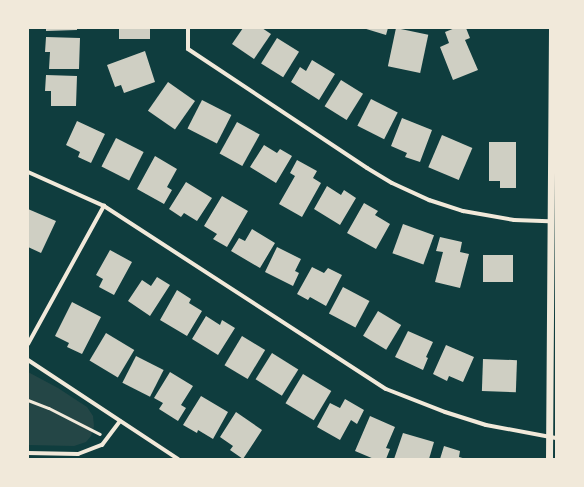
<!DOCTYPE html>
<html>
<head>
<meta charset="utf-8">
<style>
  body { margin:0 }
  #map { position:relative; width:584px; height:487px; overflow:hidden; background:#0f3d3e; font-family:Ubuntu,sans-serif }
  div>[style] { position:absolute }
  .green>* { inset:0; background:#244646 }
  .building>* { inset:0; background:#cfcfc3; transform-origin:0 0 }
  .path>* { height:2.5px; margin:-1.25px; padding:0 1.25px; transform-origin:1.25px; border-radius:1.25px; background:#f1e9da }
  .minor>* { height:4px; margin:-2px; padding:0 2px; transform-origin:2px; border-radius:2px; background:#f1e9da }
  .tertiary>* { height:7px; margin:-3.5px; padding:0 3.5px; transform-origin:3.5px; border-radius:3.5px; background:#f1e9da }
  span { translate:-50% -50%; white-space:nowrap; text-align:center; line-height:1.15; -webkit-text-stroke:4px #f1e9da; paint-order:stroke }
  .frame { position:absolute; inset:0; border:29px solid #f1e9da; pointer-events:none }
</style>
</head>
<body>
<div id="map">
  <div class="green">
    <i style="clip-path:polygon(28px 372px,58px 388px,87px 407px,93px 416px,94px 426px,91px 436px,86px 442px,74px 446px,28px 445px)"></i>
  </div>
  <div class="building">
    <i style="clip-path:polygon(46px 28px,77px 28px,77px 30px,46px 31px)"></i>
    <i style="left:119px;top:28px;width:31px;height:11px"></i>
    <i style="clip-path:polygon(243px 28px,262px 28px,271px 34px,254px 59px,232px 44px)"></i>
    <i style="clip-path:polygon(363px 28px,388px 28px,386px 35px)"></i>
    <i style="left:396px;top:28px;width:33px;height:39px;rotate:12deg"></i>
    <i style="clip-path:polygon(455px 28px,466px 28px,470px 38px,465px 40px,478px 70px,453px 80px,440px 47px,449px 43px,445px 32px)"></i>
    <i style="clip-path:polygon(46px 37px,80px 38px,79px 69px,49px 69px,50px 52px,45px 52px)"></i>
    <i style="left:277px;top:38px;width:26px;height:30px;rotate:32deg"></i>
    <i style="clip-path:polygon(145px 51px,155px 82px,124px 93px,121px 85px,115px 87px,107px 65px)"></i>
    <i style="clip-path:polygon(312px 60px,335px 74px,319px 100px,291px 82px,300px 67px,306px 71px)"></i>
    <i style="clip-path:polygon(46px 75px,77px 76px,76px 106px,51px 106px,51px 91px,45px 91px)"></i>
    <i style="left:341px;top:80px;width:26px;height:31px;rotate:32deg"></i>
    <i style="left:168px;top:82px;width:33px;height:35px;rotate:35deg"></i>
    <i style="left:371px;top:99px;width:30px;height:30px;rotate:27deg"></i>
    <i style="left:202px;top:100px;width:33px;height:32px;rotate:27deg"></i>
    <i style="clip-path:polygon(402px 118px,432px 130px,420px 162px,405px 157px,407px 153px,391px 146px)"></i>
    <i style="clip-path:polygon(77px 121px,105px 134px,91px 163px,78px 157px,80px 152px,66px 145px)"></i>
    <i style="left:237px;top:122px;width:26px;height:36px;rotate:29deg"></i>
    <i style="left:442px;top:135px;width:33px;height:35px;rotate:23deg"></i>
    <i style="left:116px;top:138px;width:31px;height:32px;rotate:27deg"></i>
    <i style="clip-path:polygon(489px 142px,516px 142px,516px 188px,500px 188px,500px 181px,489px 181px)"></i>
    <i style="clip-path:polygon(264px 145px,277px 153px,280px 149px,292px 156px,276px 183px,250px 167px)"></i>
    <i style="clip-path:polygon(155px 156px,177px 169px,167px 187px,172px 190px,164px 204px,137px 189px)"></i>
    <i style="clip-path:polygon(297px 160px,317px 171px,313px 178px,321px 183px,302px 217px,279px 204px,295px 176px,290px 173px)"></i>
    <i style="clip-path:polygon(186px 182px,212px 198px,197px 221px,184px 213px,181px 217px,169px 209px)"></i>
    <i style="clip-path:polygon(327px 186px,341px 195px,344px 190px,356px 198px,340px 225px,314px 209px)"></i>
    <i style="clip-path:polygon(222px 196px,248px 211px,227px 247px,213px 239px,217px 234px,204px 226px)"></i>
    <i style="clip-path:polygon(364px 203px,378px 211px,375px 215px,390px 224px,376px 249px,347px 233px)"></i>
    <i style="clip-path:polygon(28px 209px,56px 221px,41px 253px,28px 247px)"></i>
    <i style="left:403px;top:224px;width:33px;height:31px;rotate:20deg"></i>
    <i style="clip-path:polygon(252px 229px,275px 243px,260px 268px,231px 251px,239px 238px,245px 241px)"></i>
    <i style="clip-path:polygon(440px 237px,462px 242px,460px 252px,469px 254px,460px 288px,435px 282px,443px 252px,436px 251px)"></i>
    <i style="clip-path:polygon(277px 247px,301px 259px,295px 271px,299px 273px,293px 286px,265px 272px)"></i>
    <i style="clip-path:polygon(110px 250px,132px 262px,114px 295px,99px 287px,103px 279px,96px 275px)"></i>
    <i style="left:483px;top:255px;width:30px;height:27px"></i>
    <i style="clip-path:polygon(312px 267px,324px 273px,328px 268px,342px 275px,326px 306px,310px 297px,308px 300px,297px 294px)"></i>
    <i style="clip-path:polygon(157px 277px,170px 285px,150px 316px,128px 301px,142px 280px,151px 286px)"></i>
    <i style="left:343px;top:287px;width:30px;height:30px;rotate:28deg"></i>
    <i style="clip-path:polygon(177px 290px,191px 299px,189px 303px,202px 311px,187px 336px,160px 320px)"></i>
    <i style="clip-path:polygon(72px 302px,101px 317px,82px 354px,67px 347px,69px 343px,55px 336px)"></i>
    <i style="left:378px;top:311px;width:27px;height:29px;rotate:31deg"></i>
    <i style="clip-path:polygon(206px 316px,220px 325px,222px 320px,235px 328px,218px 355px,192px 339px)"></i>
    <i style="clip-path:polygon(408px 331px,433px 342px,426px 357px,428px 358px,423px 370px,395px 357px)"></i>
    <i style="left:106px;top:333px;width:33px;height:32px;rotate:31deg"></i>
    <i style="left:242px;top:336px;width:27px;height:34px;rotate:31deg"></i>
    <i style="clip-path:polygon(446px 345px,474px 357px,463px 382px,449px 376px,447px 381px,433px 374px)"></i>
    <i style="left:272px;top:353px;width:31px;height:31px;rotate:32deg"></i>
    <i style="left:136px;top:356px;width:31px;height:30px;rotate:27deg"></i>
    <i style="left:483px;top:359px;width:34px;height:32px;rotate:2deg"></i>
    <i style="clip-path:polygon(170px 372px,193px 386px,181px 405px,186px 408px,178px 421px,159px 409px,163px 403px,154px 398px)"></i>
    <i style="left:303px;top:374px;width:33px;height:34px;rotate:31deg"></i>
    <i style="clip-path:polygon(201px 396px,228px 412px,213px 439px,198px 430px,197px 433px,183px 425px)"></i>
    <i style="clip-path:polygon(345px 399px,364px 410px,357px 424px,351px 420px,340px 440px,317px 427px,330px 403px,340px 408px)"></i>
    <i style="clip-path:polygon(236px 412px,262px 430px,243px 459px,230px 450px,233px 446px,220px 437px)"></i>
    <i style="clip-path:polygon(370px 416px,395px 427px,386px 448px,390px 449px,386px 459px,374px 459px,355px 451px)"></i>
    <i style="clip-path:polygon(403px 433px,434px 442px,429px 459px,394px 459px)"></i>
    <i style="clip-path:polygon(444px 446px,460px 451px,459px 457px,466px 459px,440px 459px)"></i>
  </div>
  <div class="path">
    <i style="left:28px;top:400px;width:22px;rotate:21deg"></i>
    <i style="left:49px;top:408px;width:57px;rotate:27deg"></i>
  </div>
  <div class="minor">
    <i style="left:188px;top:28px;width:21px;rotate:90deg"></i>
    <i style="left:188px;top:49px;width:215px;rotate:33.6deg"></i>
    <i style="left:367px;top:168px;width:29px;rotate:31deg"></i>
    <i style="left:392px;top:183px;width:41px;rotate:24.7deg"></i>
    <i style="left:429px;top:200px;width:36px;rotate:18deg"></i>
    <i style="left:463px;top:211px;width:52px;rotate:10deg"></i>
    <i style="left:514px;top:220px;width:35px;rotate:2deg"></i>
    <i style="left:28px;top:172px;width:83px;rotate:24.1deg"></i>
    <i style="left:104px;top:206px;width:336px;rotate:33deg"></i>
    <i style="left:386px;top:389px;width:63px;rotate:21.3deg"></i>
    <i style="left:445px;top:412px;width:43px;rotate:17.6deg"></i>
    <i style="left:486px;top:425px;width:71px;rotate:10.5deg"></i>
    <i style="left:28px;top:344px;width:158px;rotate:-61.2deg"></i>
    <i style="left:28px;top:360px;width:180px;rotate:33.4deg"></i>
    <i style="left:28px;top:453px;width:50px;rotate:1.1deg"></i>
    <i style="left:78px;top:454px;width:26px;rotate:-21deg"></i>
    <i style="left:102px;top:445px;width:30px;rotate:-53deg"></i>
  </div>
  <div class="tertiary">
    <i style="left:549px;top:459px;width:431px;rotate:-89.6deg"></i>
  </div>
  <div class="frame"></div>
</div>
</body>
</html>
